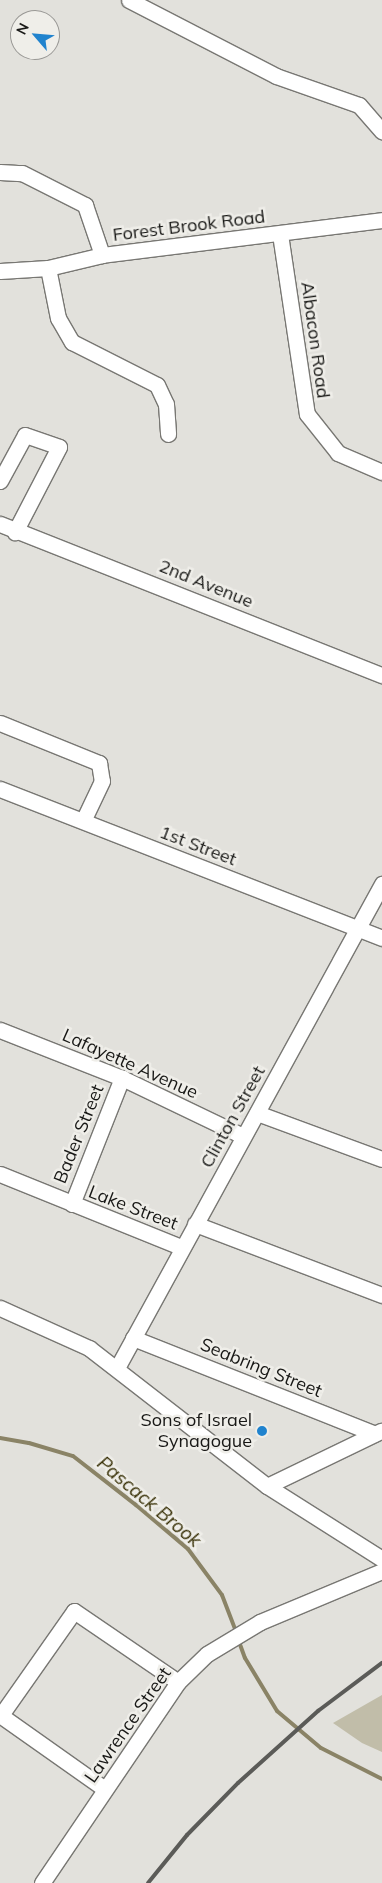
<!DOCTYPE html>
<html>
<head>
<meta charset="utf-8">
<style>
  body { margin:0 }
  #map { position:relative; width:382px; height:1883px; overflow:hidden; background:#e2e1dc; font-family:Mulish,sans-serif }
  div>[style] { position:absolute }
  .green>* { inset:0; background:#c1bda9 }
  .stream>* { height:4px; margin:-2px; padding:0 2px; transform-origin:2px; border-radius:2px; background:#8a8366 }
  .roads { filter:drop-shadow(1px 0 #787773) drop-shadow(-1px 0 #787773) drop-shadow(0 1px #787773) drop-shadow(0 -1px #787773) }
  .street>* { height:15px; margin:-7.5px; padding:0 7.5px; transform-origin:7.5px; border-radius:7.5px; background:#fff }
  .rail>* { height:4px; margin:-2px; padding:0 2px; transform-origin:2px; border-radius:2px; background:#5b5b58 }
  .dots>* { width:14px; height:14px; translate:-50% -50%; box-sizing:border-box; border:2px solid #efeee9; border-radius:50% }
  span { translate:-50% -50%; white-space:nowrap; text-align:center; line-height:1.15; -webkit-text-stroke:5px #efeee9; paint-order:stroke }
  .street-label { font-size:18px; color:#181816 }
  .poi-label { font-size:18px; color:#181816 }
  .right { translate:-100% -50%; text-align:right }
  .water-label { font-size:19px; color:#352d03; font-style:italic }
  .north { position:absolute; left:10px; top:10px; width:50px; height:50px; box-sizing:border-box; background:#efeee9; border:1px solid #999895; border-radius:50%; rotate:297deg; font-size:14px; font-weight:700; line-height:20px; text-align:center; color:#181816 }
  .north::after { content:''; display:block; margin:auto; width:18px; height:22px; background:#2083ce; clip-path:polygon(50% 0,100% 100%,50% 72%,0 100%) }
</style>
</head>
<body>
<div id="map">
  <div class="green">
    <i style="clip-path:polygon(382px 1695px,382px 1752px,362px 1743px,333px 1723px)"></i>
  </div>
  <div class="stream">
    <i style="left:0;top:1438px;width:29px;rotate:10deg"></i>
    <i style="left:29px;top:1443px;width:46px;rotate:16.5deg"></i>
    <i style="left:73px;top:1456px;width:80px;rotate:37.9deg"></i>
    <i style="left:136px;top:1505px;width:68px;rotate:40.2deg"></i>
    <i style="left:188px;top:1549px;width:57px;rotate:53.5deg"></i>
    <i style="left:222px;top:1595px;width:40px;rotate:69deg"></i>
    <i style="left:238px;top:1639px;width:20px;rotate:70deg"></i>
    <i style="left:245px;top:1658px;width:62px;rotate:58.9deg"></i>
    <i style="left:277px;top:1711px;width:57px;rotate:40.1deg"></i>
    <i style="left:321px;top:1748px;width:68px;rotate:26.9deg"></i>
  </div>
  <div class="roads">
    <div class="street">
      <i style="left:129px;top:0;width:165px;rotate:27.3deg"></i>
      <i style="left:276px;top:76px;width:88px;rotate:19.3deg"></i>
      <i style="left:359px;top:105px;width:35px;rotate:49deg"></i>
      <i style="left:0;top:172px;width:22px;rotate:3deg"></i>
      <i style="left:22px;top:173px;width:71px;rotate:26.9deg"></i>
      <i style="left:85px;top:205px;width:53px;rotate:71.2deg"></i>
      <i style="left:280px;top:234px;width:182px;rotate:81.5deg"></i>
      <i style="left:307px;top:414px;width:50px;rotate:51.5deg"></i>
      <i style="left:338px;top:453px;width:48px;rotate:23.4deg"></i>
      <i style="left:48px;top:268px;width:51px;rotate:78.7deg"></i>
      <i style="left:58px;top:318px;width:28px;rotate:60deg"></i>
      <i style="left:72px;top:342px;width:95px;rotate:26.8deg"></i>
      <i style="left:157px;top:385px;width:21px;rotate:65deg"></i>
      <i style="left:166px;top:404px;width:30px;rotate:86deg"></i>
      <i style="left:0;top:271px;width:48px;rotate:-3.6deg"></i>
      <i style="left:48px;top:268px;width:56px;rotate:-13.5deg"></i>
      <i style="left:102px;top:255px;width:282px;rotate:-7.1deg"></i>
      <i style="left:0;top:481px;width:52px;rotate:-61.5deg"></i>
      <i style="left:25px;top:435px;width:36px;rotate:19deg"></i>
      <i style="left:59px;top:447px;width:96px;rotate:117.4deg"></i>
      <i style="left:0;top:524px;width:411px;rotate:21.6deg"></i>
      <i style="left:0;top:723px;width:107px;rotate:22deg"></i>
      <i style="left:99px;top:763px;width:18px;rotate:81deg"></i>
      <i style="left:102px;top:781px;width:44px;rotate:115.4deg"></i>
      <i style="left:0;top:789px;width:410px;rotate:21.3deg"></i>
      <i style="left:0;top:1030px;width:131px;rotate:21.5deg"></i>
      <i style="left:122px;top:1078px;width:134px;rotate:25.6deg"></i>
      <i style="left:257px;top:1113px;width:133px;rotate:20.2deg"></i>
      <i style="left:0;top:1174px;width:195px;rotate:22deg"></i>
      <i style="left:72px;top:1204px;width:136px;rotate:-68.4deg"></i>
      <i style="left:195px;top:1224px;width:200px;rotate:20.8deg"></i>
      <i style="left:0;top:1308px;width:98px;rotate:24.2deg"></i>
      <i style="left:89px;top:1348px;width:225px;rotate:37.8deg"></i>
      <i style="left:267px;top:1486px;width:136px;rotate:32.4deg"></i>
      <i style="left:133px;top:1338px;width:260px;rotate:21.6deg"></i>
      <i style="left:117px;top:1368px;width:552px;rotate:-61.3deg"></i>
      <i style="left:267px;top:1486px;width:127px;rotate:-25.8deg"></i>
      <i style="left:0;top:1715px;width:128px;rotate:35.2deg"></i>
      <i style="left:1px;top:1715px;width:127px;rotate:-54.9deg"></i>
      <i style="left:74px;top:1611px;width:126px;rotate:34.3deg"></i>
      <i style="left:42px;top:1883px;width:243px;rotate:-55.9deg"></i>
      <i style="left:178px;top:1682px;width:40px;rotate:-44deg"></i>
      <i style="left:207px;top:1654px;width:62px;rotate:-31.1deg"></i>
      <i style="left:260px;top:1622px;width:132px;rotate:-22.7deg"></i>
    </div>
  </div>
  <div class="rail">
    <i style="left:148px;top:1883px;width:62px;rotate:-50.9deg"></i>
    <i style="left:187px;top:1835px;width:73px;rotate:-45.6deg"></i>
    <i style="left:238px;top:1783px;width:108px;rotate:-42deg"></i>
    <i style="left:318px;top:1711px;width:80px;rotate:-36.9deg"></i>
  </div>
  <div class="dots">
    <i style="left:262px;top:1431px;background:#2083ce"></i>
  </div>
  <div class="street-label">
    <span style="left:189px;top:226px;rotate:-7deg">Forest Brook Road</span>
    <span style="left:315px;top:340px;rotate:82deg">Albacon Road</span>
    <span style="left:206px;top:584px;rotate:22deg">2nd Avenue</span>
    <span style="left:198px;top:846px;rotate:21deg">1st Street</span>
    <span style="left:130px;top:1064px;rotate:24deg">Lafayette Avenue</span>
    <span style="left:233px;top:1117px;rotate:-61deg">Clinton Street</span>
    <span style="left:79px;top:1134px;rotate:-68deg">Bader Street</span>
    <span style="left:133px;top:1208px;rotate:21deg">Lake Street</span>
    <span style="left:261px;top:1368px;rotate:22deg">Seabring Street</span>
    <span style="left:128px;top:1725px;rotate:-55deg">Lawrence Street</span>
  </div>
  <div class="poi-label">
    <span class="right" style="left:252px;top:1431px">Sons of Israel<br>Synagogue</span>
  </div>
  <div class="water-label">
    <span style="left:149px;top:1502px;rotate:40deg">Pascack Brook</span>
  </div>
  <div class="north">N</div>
</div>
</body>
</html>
